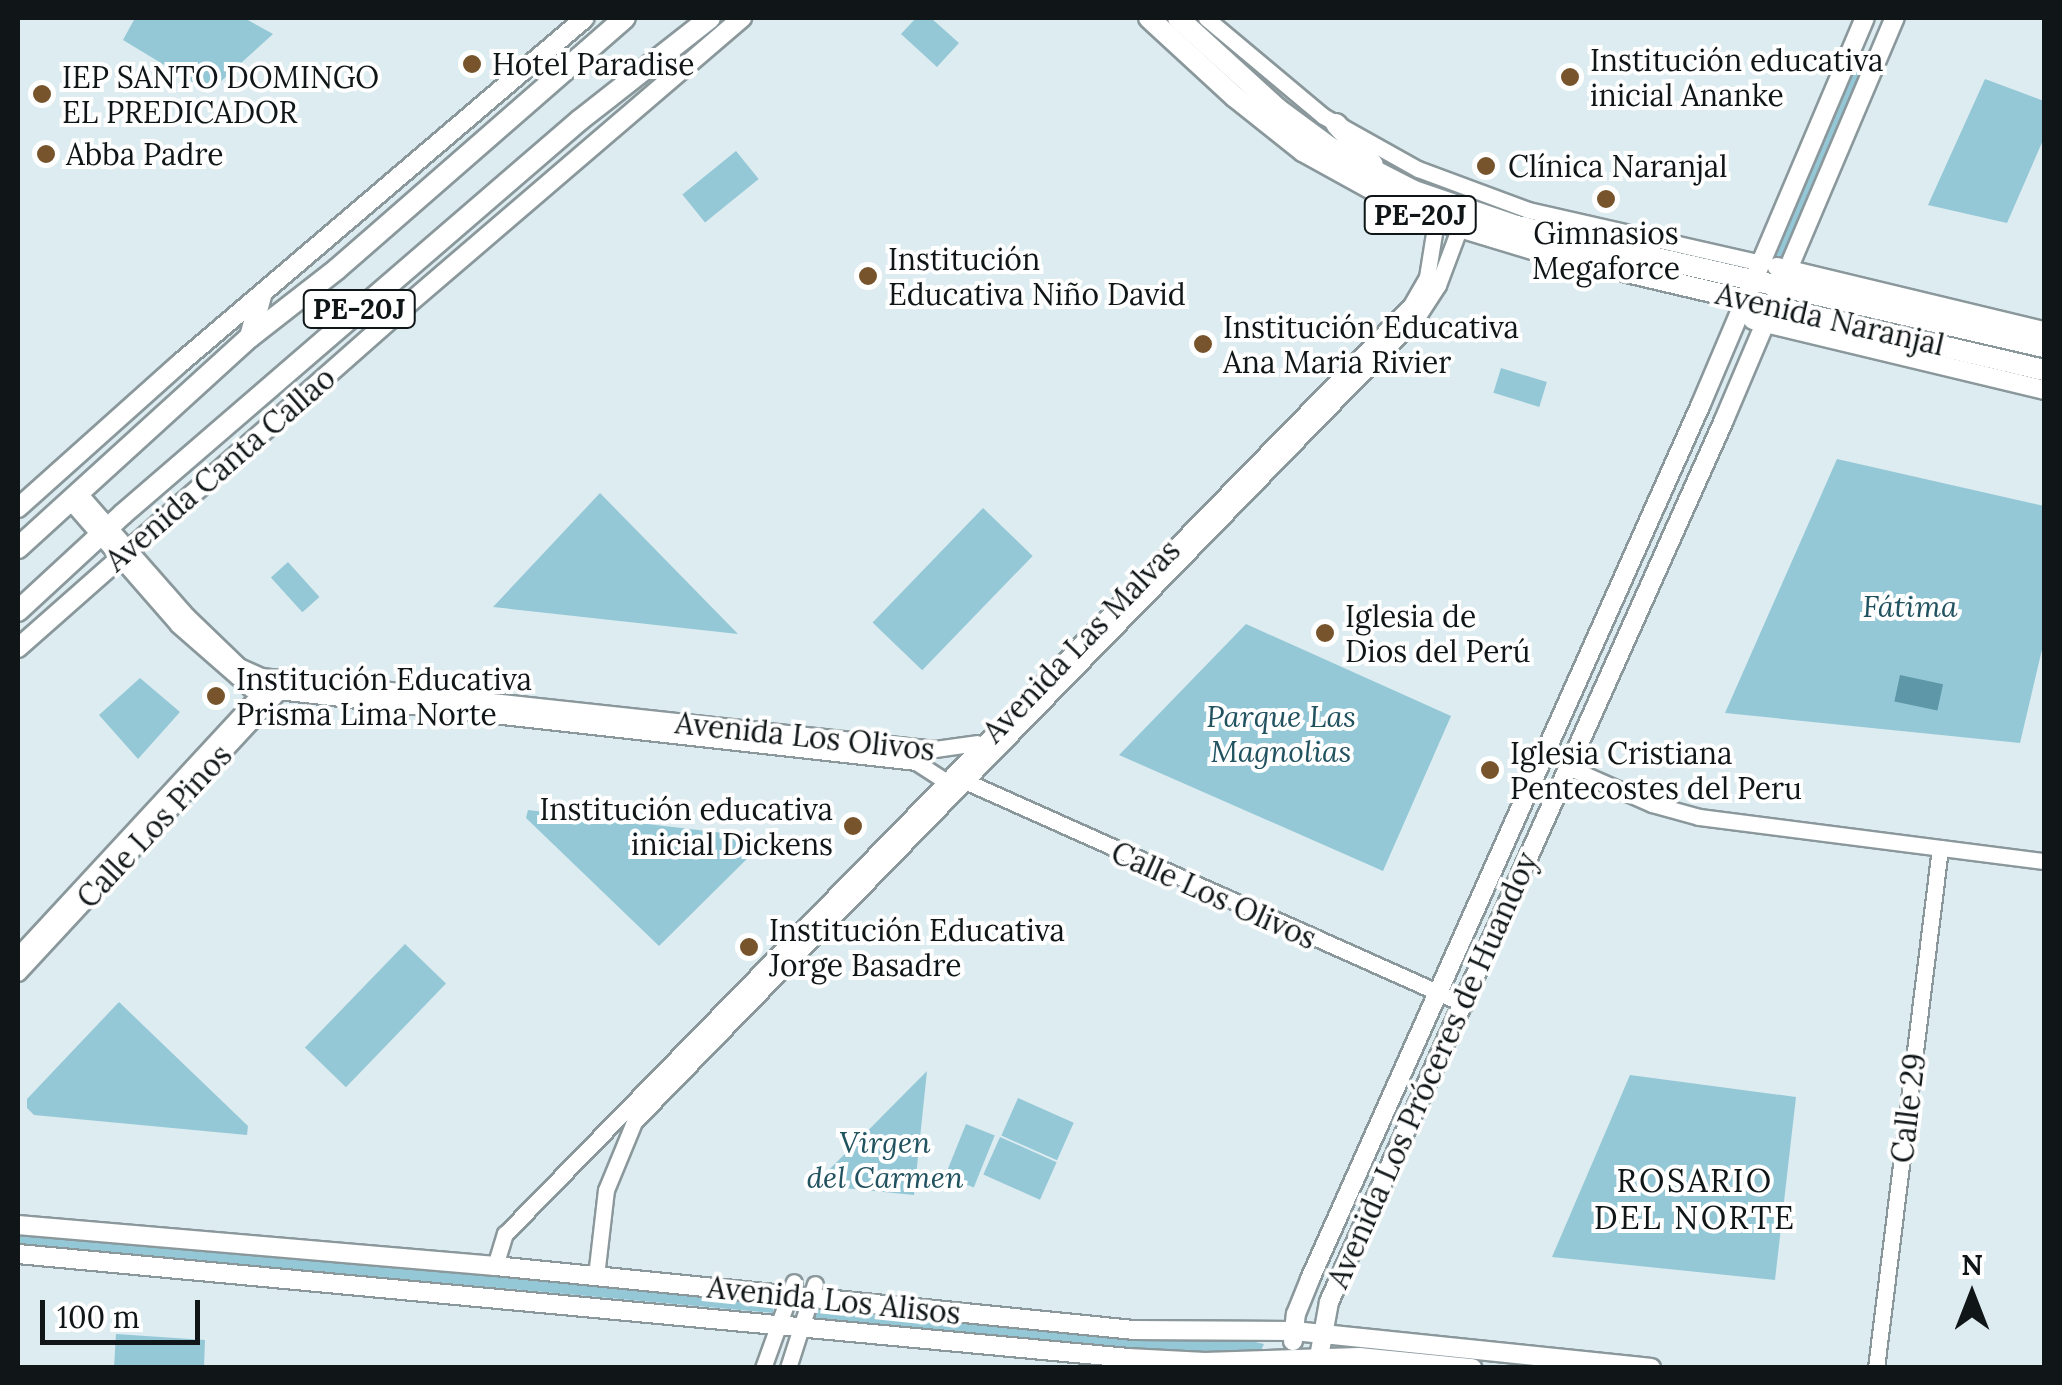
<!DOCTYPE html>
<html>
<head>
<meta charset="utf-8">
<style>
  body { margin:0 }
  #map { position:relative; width:2062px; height:1385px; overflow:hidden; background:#ddecf0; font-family:Lora,serif }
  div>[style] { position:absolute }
  .green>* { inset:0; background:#94c8d7; transform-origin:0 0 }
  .water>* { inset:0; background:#5e97a8; transform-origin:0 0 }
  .roads { filter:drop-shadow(2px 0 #8a989c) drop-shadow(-2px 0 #8a989c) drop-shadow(0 2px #8a989c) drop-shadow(0 -2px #8a989c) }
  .tertiary>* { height:15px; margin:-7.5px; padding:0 7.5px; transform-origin:7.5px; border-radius:7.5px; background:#fff }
  .secondary>* { height:18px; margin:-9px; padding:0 9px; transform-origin:9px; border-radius:9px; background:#fff }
  .trunk>* { height:20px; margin:-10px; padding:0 10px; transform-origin:10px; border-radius:10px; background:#fff }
  .dots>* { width:28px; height:28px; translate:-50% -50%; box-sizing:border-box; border:5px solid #fff; border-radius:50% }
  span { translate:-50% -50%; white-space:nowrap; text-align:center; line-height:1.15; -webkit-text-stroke:8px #fff; paint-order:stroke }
  .shield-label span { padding:2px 8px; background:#fff; border:2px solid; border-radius:8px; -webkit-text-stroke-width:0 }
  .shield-label { font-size:28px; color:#101617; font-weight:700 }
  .poi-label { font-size:30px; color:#101617 }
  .left { translate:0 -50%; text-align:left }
  .right { translate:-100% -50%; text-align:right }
  .street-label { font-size:30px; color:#101617 }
  .park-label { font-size:30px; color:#215260; font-style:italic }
  .neighbourhood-label { font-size:32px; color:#101617; letter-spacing:2.5px }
  .frame { position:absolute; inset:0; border:20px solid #101617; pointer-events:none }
  .north { position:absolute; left:1922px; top:1245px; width:100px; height:100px; -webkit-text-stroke:8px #fff; paint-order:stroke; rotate:0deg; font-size:28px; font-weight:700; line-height:40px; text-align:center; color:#101617 }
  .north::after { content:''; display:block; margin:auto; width:35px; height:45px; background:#101617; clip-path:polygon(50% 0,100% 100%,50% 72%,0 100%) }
  .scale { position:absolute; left:40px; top:1300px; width:160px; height:45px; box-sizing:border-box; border:5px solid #101617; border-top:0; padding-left:12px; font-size:30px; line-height:35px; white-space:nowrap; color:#101617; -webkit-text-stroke:8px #fff; paint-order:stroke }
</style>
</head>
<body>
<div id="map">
  <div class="green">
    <i style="clip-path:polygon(135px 18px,244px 18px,273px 34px,209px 92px,123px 40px)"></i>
    <i style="clip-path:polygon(916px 18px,931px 18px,959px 43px,937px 67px,901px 34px)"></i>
    <i style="clip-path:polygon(1851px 69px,1860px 73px,1781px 259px,1773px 258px)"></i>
    <i style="clip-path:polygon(1985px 79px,2044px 101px,2044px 138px,2007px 223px,1928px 205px)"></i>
    <i style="left:736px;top:151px;width:36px;height:69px;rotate:51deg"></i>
    <i style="left:1501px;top:368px;width:48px;height:26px;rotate:17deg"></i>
    <i style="clip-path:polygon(1837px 459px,2044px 506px,2044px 641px,2020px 743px,1725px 713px)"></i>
    <i style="clip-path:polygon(600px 493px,738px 634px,493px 607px)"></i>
    <i style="left:983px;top:508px;width:69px;height:159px;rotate:44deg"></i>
    <i style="left:288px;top:562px;width:47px;height:23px;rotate:48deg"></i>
    <i style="clip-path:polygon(1246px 624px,1451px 716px,1383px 871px,1119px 755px)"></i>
    <i style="clip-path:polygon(140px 678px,180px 712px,138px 759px,99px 715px)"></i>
    <i style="clip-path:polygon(528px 810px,758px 837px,763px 843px,659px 946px,526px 818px)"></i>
    <i style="left:405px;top:944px;width:57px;height:144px;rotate:44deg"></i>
    <i style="clip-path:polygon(119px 1002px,248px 1126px,247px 1135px,34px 1115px,27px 1108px,27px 1099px)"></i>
    <i style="clip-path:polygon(927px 1071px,914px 1195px,814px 1185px)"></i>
    <i style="clip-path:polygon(1630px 1075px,1796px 1097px,1775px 1280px,1552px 1257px)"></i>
    <i style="left:1018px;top:1098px;width:61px;height:41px;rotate:24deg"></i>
    <i style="left:966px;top:1124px;width:31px;height:56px;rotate:22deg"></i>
    <i style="left:1000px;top:1137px;width:62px;height:41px;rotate:24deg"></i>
    <i style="clip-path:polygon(18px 1231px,774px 1303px,773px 1313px,18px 1244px)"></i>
    <i style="clip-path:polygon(816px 1307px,1134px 1336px,1238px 1338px,1264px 1344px,1260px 1353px,1180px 1354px,815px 1321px)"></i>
    <i style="clip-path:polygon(116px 1334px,205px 1340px,204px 1367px,114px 1367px)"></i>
  </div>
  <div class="water">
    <i style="left:1900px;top:675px;width:44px;height:27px;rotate:12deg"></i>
  </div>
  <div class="roads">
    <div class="tertiary">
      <i style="left:1206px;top:18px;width:153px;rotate:39.9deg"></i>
      <i style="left:1323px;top:116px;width:109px;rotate:29.2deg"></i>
      <i style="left:1418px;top:169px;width:117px;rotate:20.4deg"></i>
      <i style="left:1528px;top:210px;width:239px;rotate:12.8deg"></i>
      <i style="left:79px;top:493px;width:164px;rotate:48.7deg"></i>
      <i style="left:187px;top:616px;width:72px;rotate:43.9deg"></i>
      <i style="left:239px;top:666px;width:24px;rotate:24deg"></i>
      <i style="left:261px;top:676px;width:678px;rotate:6.18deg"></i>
      <i style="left:935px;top:749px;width:42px;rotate:-8.1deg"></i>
      <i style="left:70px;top:501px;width:164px;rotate:48.9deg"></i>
      <i style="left:178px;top:625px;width:96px;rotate:41.2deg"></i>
      <i style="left:250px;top:688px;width:670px;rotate:6.34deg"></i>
      <i style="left:916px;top:762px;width:35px;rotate:33deg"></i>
      <i style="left:945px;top:781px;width:20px"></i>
      <i style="left:965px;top:781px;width:547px;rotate:24.08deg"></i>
      <i style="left:1568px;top:767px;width:92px;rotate:23.8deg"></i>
      <i style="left:1652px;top:804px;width:49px;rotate:15.5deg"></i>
      <i style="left:1699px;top:817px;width:348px;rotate:7.3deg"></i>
      <i style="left:18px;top:955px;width:364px;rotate:-47.2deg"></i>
      <i style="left:18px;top:973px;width:386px;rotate:-47.2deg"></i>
      <i style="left:495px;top:1266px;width:34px;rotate:-73deg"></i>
      <i style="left:505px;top:1234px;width:1298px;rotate:-45.72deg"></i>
      <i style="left:1411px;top:305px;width:32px;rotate:-60deg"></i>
      <i style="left:1427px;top:277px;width:57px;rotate:-80.9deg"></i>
      <i style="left:596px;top:1276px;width:87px;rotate:-83.4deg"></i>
      <i style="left:606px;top:1190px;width:74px;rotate:-67.6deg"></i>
      <i style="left:634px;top:1122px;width:1124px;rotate:-45.79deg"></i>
      <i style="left:1418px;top:316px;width:37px;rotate:-57deg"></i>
      <i style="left:1438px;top:285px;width:60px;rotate:-69.4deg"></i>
      <i style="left:763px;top:1368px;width:91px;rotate:-70.2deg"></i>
      <i style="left:788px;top:1368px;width:88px;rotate:-72.2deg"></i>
      <i style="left:1876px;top:1368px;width:524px;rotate:-82.98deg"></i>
    </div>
    <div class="secondary">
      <i style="left:1777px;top:267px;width:275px;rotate:13.5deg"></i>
      <i style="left:1753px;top:320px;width:299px;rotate:13.5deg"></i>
      <i style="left:18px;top:508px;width:216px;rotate:-41.8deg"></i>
      <i style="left:179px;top:364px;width:533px;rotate:-40.44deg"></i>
      <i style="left:18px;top:648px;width:500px;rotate:-41.43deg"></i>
      <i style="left:393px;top:317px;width:460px;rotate:-40.6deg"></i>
      <i style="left:18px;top:1225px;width:479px;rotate:4.9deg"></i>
      <i style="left:495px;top:1266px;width:642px;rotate:5.72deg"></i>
      <i style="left:1134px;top:1330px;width:160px;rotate:0.4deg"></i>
      <i style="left:1294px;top:1331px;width:359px;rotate:5.9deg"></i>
      <i style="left:18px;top:1254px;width:1115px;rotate:5.35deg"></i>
      <i style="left:1128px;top:1358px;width:77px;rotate:3deg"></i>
      <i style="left:1205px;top:1362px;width:154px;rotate:-1.9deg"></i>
      <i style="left:1359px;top:1357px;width:114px;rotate:5.6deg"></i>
      <i style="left:1293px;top:1341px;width:27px;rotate:-84deg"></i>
      <i style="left:1296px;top:1314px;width:38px;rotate:-68deg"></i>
      <i style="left:1310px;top:1279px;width:958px;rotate:-65.92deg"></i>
      <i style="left:1701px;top:404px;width:419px;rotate:-67deg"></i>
      <i style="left:1319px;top:1357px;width:56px;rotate:-79.7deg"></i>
      <i style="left:1329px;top:1302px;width:966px;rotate:-65.87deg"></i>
      <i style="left:1724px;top:420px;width:437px;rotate:-67deg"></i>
    </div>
    <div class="trunk">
      <i style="left:1149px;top:18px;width:117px;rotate:42.6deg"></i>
      <i style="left:1235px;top:97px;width:87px;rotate:38.5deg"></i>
      <i style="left:1303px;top:151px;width:130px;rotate:28.9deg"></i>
      <i style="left:1417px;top:214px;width:131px;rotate:16.9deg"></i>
      <i style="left:1542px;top:252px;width:516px;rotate:13.23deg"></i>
      <i style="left:1178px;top:18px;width:135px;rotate:42.3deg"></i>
      <i style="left:1278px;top:109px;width:67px;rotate:36.5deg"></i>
      <i style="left:1332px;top:149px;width:92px;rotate:27.1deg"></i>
      <i style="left:1414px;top:191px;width:109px;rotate:18.8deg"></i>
      <i style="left:1517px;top:226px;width:541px;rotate:12.93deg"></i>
      <i style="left:1336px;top:124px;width:55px;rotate:47.9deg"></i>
      <i style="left:250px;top:337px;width:42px;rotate:-75deg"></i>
      <i style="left:18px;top:548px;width:314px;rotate:-42.3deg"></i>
      <i style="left:250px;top:337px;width:110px;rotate:-38deg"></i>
      <i style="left:337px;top:269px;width:382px;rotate:-41.1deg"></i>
      <i style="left:18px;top:611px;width:143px;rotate:-42.7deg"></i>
      <i style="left:123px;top:514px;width:603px;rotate:-40.77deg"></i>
      <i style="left:580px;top:120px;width:165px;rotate:-38.1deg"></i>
    </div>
  </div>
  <div class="dots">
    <i style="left:472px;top:64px;background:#77542c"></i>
    <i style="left:1570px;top:77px;background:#77542c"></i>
    <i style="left:42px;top:94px;background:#77542c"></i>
    <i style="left:46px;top:154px;background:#77542c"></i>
    <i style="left:1486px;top:166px;background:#77542c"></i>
    <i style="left:1606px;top:199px;background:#77542c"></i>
    <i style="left:868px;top:276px;background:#77542c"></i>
    <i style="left:1203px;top:344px;background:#77542c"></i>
    <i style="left:1325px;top:633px;background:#77542c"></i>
    <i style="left:216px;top:696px;background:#77542c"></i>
    <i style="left:1490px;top:770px;background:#77542c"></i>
    <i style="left:853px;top:826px;background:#77542c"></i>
    <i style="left:749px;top:947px;background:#77542c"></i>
  </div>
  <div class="shield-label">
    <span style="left:1420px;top:215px">PE-20J</span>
    <span style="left:359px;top:309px">PE-20J</span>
  </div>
  <div class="poi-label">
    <span class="left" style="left:1590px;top:77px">Institución educativa<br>inicial Ananke</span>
    <span class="left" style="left:492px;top:64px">Hotel Paradise</span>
    <span class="left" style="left:62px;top:94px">IEP SANTO DOMINGO<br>EL PREDICADOR</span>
    <span class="left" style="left:66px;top:154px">Abba Padre</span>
    <span class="left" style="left:1508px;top:166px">Clínica Naranjal</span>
    <span style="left:1606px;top:250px">Gimnasios<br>Megaforce</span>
    <span class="left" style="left:888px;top:276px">Institución<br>Educativa Niño David</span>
    <span class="left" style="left:1223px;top:344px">Institución Educativa<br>Ana Maria Rivier</span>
    <span class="left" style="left:1345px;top:633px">Iglesia de<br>Dios del Perú</span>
    <span class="left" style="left:236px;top:696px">Institución Educativa<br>Prisma Lima Norte</span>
    <span class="left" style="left:1510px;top:770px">Iglesia Cristiana<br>Pentecostes del Peru</span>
    <span class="right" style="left:833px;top:826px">Institución educativa<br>inicial Dickens</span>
    <span class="left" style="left:769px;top:947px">Institución Educativa<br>Jorge Basadre</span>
  </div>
  <div class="street-label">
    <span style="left:1830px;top:319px;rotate:13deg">Avenida Naranjal</span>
    <span style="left:220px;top:469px;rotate:-41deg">Avenida Canta Callao</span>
    <span style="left:1081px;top:641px;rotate:-46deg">Avenida Las Malvas</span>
    <span style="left:805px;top:736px;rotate:6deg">Avenida Los Olivos</span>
    <span style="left:154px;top:826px;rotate:-47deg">Calle Los Pinos</span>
    <span style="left:1214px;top:895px;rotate:24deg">Calle Los Olivos</span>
    <span style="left:1432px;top:1070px;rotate:-66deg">Avenida Los Próceres de Huandoy</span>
    <span style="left:1908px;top:1108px;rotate:-83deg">Calle 29</span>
    <span style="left:834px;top:1300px;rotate:6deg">Avenida Los Alisos</span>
  </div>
  <div class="park-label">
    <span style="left:1910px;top:606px">Fátima</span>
    <span style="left:1281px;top:733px">Parque Las<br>Magnolias</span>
    <span style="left:885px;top:1159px">Virgen<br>del Carmen</span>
  </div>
  <div class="neighbourhood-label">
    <span style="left:1695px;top:1200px">ROSARIO<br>DEL NORTE</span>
  </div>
  <div class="frame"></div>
  <div class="north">N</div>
  <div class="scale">100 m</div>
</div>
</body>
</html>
